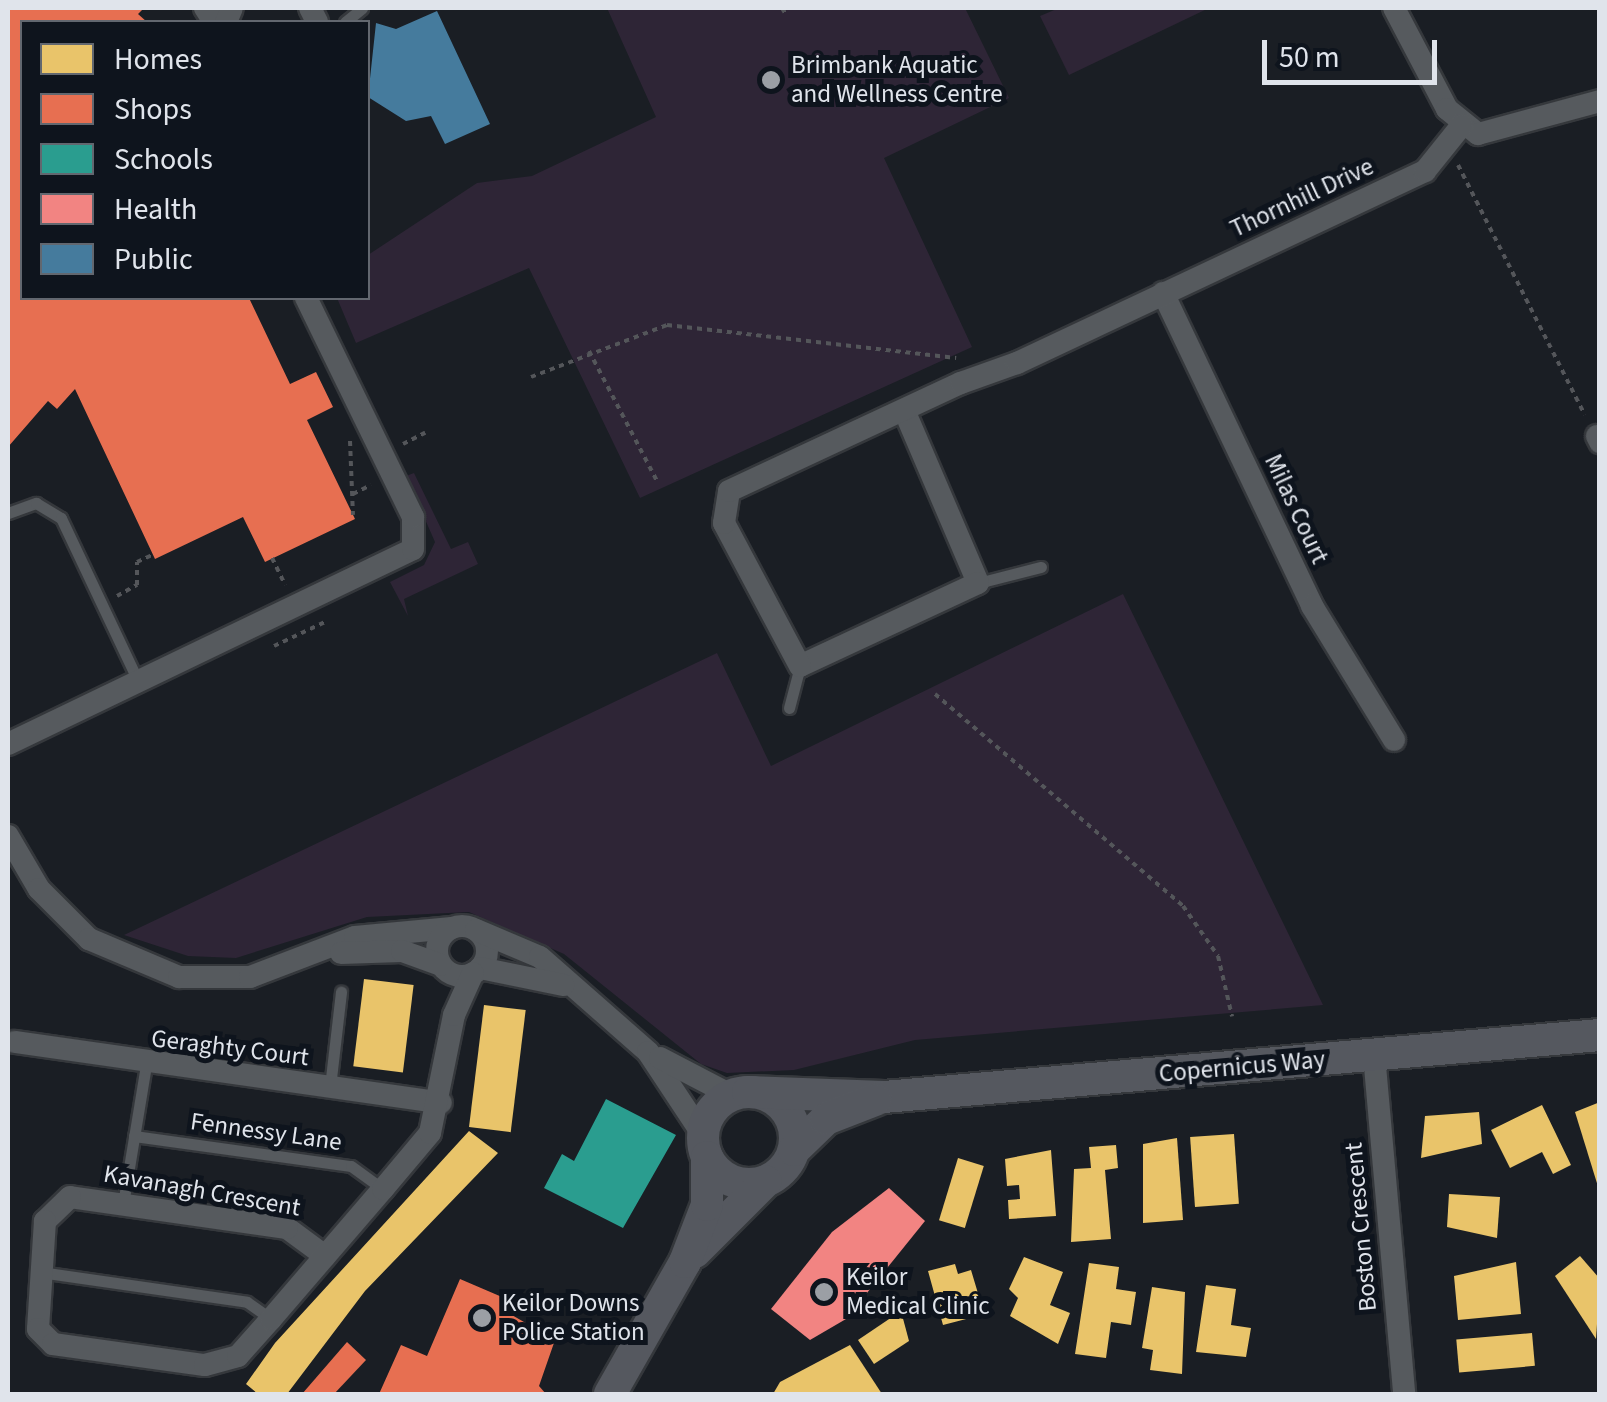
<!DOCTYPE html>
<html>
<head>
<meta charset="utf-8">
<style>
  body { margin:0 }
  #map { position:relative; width:1607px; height:1402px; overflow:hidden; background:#1a1e24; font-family:"Source Sans 3",sans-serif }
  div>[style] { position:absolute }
  .green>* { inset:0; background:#2e2536 }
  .homes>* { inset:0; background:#e9c46a; transform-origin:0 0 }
  .shops>* { inset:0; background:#e76f51 }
  .schools>* { inset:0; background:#2a9d8f }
  .health>* { inset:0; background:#f28482 }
  .public>* { inset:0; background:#457b9d }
  .path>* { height:4px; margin-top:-2px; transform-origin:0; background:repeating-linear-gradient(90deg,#54565a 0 5px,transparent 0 10px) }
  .roads { filter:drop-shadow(2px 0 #35383c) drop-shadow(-2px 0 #35383c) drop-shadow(0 2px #35383c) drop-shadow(0 -2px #35383c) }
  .lane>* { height:11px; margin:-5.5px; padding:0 5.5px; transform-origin:5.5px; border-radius:5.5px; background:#565a5e }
  .street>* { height:22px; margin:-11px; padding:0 11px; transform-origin:11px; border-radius:11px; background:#565a5e }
  .street>.ring { margin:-11px; padding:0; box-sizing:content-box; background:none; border:22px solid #565a5e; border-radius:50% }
  .secondary>* { height:32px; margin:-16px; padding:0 16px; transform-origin:16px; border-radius:16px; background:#55585f }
  .secondary>.ring { margin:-16px; padding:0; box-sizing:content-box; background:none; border:32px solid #55585f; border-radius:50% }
  .dots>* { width:28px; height:28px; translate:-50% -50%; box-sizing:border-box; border:5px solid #0e141d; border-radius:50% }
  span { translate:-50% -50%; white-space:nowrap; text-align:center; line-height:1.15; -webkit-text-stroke:10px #0e141d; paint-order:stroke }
  .poi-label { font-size:25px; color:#e0e4eb }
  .left { translate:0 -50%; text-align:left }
  .street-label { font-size:25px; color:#e0e4eb }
  .frame { position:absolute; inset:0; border:10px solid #e0e4eb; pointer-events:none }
  .legend { position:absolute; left:20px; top:20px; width:350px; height:280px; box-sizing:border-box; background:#0e141d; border:2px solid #62676f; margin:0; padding:12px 18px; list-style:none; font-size:30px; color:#e0e4eb }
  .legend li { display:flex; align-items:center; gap:20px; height:50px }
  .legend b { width:50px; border:2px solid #62676f }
  .scale { position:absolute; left:1262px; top:40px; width:175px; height:45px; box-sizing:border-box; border:5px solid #e0e4eb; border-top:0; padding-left:12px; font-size:30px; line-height:35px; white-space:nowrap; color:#e0e4eb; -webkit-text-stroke:8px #0e141d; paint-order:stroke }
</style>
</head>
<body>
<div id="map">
  <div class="green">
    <i style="clip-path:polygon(607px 8px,965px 8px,1009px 98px,884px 158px,972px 347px,640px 498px,529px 268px,356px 343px,337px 298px,368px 298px,368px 255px,477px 183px,532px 176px,656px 117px)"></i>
    <i style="clip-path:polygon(1059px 8px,1209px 8px,1069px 75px,1040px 16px)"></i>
    <i style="clip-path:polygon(414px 473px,451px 549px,468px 542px,478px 564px,404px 599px,408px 616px,390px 582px,424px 565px,435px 542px,406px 476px)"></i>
    <i style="clip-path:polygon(1123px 594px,1323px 1005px,915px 1040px,794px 1070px,727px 1073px,701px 1064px,564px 954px,469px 912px,367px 917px,236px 958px,188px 956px,124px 935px,717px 653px,771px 766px)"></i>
  </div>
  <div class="homes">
    <i style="left:364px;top:979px;width:50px;height:88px;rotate:7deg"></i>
    <i style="left:484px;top:1005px;width:42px;height:123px;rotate:7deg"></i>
    <i style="clip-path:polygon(1600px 1102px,1600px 1193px,1575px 1112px)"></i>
    <i style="clip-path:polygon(1542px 1105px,1571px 1165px,1553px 1174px,1542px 1152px,1510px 1168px,1491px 1130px)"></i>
    <i style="clip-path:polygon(1479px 1112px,1482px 1144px,1421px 1158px,1425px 1116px)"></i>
    <i style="clip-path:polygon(469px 1131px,498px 1153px,365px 1291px,287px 1394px,258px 1394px,246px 1384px,275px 1343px)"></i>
    <i style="left:1234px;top:1134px;width:70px;height:44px;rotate:86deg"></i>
    <i style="clip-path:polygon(1177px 1138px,1183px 1220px,1143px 1223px,1143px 1144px)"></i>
    <i style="clip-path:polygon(1116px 1145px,1118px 1168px,1105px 1170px,1111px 1239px,1071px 1242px,1074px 1169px,1091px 1168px,1089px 1147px)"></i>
    <i style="clip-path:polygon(1051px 1150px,1056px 1216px,1009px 1219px,1008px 1200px,1020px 1199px,1019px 1185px,1007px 1186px,1005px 1159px)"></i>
    <i style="left:958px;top:1158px;width:27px;height:65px;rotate:17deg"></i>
    <i style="clip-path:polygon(1449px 1194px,1500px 1197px,1497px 1238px,1447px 1227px)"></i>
    <i style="clip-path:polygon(1580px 1256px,1600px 1279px,1596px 1339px,1555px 1276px)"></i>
    <i style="clip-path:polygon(1024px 1257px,1063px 1272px,1050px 1305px,1070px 1313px,1058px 1344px,1010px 1316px,1018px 1298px,1009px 1289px)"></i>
    <i style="clip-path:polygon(1516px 1262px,1521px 1314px,1458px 1320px,1454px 1276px)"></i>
    <i style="clip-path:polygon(1089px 1263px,1119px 1267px,1116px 1289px,1136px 1292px,1131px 1325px,1111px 1322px,1106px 1358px,1075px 1354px)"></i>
    <i style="clip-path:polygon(955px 1264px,958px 1274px,971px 1270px,980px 1300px,966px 1304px,970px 1318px,943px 1325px,928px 1271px)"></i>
    <i style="clip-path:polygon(1206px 1285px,1236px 1289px,1231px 1325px,1251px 1328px,1246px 1357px,1196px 1352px)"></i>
    <i style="clip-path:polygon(1152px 1287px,1185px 1292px,1182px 1374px,1150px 1370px,1153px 1350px,1142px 1348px)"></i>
    <i style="clip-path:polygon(901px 1311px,909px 1341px,874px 1364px,858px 1340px)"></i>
    <i style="left:1532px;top:1333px;width:33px;height:76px;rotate:85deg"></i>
    <i style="clip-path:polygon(850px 1345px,882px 1394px,773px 1394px,780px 1382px)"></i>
  </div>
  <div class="shops">
    <i style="clip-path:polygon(8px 8px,144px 8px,138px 14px,147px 22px,22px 22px,22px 298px,249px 298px,290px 384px,316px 372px,333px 407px,307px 420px,355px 519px,265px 562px,243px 517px,155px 559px,75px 389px,57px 409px,48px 401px,8px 447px)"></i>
    <i style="clip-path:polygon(460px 1279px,509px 1300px,505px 1311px,555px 1340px,539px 1386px,546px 1394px,379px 1394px,401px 1345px,427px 1356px)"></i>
    <i style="clip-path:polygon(347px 1342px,366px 1360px,334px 1394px,302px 1394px)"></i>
  </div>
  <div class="schools">
    <i style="clip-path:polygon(606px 1099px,676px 1135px,623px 1228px,544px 1188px,562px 1154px,574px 1161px)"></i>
  </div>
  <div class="health">
    <i style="clip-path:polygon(889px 1188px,925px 1221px,846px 1319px,810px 1340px,771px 1309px,832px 1232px)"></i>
  </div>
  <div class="public">
    <i style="clip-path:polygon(437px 11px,490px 124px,445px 144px,431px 116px,406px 121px,368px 97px,376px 23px,396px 29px)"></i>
  </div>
  <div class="path">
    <i style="left:782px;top:8px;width:6px;rotate:59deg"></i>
    <i style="left:1458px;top:165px;width:280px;rotate:63.1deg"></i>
    <i style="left:589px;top:351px;width:149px;rotate:62.4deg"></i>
    <i style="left:531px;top:377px;width:146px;rotate:-20.9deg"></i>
    <i style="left:667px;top:325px;width:291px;rotate:6.5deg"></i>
    <i style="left:350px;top:441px;width:74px;rotate:87.7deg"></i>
    <i style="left:403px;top:444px;width:25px;rotate:-27deg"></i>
    <i style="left:353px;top:494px;width:20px;rotate:-27deg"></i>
    <i style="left:272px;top:558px;width:30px;rotate:64deg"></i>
    <i style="left:117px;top:596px;width:23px;rotate:-29deg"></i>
    <i style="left:137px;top:585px;width:23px;rotate:-90deg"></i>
    <i style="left:137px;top:562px;width:19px;rotate:-25deg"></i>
    <i style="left:274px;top:646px;width:56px;rotate:-25.2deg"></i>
    <i style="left:935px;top:694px;width:326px;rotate:40.5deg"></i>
    <i style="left:1183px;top:906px;width:61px;rotate:55deg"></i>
    <i style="left:1218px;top:956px;width:62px;rotate:76.9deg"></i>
  </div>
  <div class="roads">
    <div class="lane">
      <i style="left:345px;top:22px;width:22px;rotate:-39deg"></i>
      <i style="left:8px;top:513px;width:30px;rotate:-20deg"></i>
      <i style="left:36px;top:503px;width:29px;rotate:31deg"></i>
      <i style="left:61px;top:518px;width:185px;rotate:64.7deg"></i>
      <i style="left:978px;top:583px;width:65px;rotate:-14.3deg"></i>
      <i style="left:789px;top:708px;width:43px;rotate:-75.3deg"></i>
      <i style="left:330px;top:1087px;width:96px;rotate:-83.4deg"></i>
      <i style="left:134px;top:1136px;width:219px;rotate:7.9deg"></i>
      <i style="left:351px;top:1166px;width:39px;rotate:36deg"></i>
      <i style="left:123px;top:1204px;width:141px;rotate:-80.6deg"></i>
      <i style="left:40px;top:1272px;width:209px;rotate:8.2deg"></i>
      <i style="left:247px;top:1302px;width:29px;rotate:35deg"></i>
    </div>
    <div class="street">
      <i style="left:205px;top:8px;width:17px;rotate:57deg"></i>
      <i style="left:310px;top:8px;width:16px;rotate:63deg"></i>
      <i style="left:1394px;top:8px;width:114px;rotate:62.3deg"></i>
      <i style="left:1447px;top:109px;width:40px;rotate:39deg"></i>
      <i style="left:1478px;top:134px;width:126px;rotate:-15.1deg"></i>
      <i style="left:226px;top:22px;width:15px;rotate:-67deg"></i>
      <i style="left:1163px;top:293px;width:347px;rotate:64.5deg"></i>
      <i style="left:1312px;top:606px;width:157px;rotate:58.5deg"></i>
      <i style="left:904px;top:410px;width:188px;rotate:66.8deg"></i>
      <i style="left:978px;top:583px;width:196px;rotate:155deg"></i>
      <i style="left:800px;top:666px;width:162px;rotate:-118deg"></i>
      <i style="left:724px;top:523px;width:32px;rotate:-81deg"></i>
      <i style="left:729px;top:491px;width:256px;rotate:-25deg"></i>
      <i style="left:961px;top:383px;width:59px;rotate:-19.7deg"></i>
      <i style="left:1017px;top:363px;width:451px;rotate:-25.2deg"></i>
      <i style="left:1425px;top:171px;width:59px;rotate:-51.2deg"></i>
      <i style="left:1597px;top:436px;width:7px;rotate:63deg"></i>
      <i style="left:8px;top:744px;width:449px;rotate:-25.7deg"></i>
      <i style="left:413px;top:549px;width:32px;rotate:-90deg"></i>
      <i style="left:413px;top:517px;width:244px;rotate:-116deg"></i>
      <i style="left:8px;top:836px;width:61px;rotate:59.7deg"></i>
      <i style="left:39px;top:889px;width:71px;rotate:45deg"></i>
      <i style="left:89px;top:939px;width:98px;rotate:22.9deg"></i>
      <i style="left:179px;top:977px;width:71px"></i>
      <i style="left:250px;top:977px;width:112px;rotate:-20.9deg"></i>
      <i style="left:355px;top:937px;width:97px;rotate:-5.3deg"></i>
      <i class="ring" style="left:437px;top:926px;width:28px;height:28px"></i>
      <i style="left:476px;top:930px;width:69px;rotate:22.9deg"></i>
      <i style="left:540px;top:957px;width:144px;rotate:41.3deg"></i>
      <i style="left:648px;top:1052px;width:100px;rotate:56.5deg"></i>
      <i style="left:341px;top:953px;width:61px;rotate:-1.9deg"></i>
      <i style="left:402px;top:951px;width:41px;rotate:19.7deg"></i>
      <i style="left:480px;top:968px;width:85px;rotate:11.6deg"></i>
      <i style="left:15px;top:1042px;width:430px;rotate:8.1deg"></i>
      <i style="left:1374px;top:1055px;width:340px;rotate:84.9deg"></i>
      <i style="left:660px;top:1058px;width:80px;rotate:27.5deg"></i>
      <i style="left:325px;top:1256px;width:47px;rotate:-143.6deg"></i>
      <i style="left:287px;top:1228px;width:219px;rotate:-171.9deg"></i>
      <i style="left:70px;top:1197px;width:35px;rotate:136deg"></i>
      <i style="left:45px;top:1221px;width:108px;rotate:93.7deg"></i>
      <i style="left:38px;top:1329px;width:21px;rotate:45deg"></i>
      <i style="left:53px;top:1344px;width:153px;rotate:7.9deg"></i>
      <i style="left:205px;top:1365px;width:34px;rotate:-15deg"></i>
      <i style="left:238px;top:1356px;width:50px;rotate:-48.3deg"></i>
      <i style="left:271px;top:1319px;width:172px;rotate:-49.3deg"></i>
      <i style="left:383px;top:1189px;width:73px;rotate:-50deg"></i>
      <i style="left:430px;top:1133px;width:120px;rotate:-78.5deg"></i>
      <i style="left:454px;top:1015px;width:46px;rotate:-65.7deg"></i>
    </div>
    <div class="secondary">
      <i class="ring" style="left:703px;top:1092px;width:60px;height:60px"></i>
      <i style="left:748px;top:1092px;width:136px;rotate:2.1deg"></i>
      <i style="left:884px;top:1097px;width:719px;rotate:-4.95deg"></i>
      <i style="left:794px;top:1150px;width:45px;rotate:-44.1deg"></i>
      <i style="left:826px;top:1119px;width:53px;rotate:-21.2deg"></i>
      <i style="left:695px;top:1252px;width:100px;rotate:-45deg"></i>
      <i style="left:610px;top:1394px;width:152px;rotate:-60.4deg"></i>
      <i style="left:685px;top:1262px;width:61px;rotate:-68.9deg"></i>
      <i style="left:707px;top:1205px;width:48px;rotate:-90deg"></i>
    </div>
  </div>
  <div class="dots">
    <i style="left:771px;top:80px;background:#9b9fa5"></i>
    <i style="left:824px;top:1292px;background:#9b9fa5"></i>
    <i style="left:482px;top:1318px;background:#9b9fa5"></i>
  </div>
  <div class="poi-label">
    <span class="left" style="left:791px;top:80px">Brimbank Aquatic<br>and Wellness Centre</span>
    <span class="left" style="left:846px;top:1292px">Keilor<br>Medical Clinic</span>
    <span class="left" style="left:502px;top:1318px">Keilor Downs<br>Police Station</span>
  </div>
  <div class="street-label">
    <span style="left:1302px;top:198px;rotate:-25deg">Thornhill Drive</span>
    <span style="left:1296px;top:509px;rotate:65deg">Milas Court</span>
    <span style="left:230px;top:1048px;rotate:7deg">Geraghty Court</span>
    <span style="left:1242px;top:1067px;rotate:-5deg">Copernicus Way</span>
    <span style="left:266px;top:1132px;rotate:8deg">Fennessy Lane</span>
    <span style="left:202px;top:1191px;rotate:10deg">Kavanagh Crescent</span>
    <span style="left:1361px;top:1227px;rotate:-95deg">Boston Crescent</span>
  </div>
  <div class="frame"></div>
  <ul class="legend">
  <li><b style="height:28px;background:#e9c46a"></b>Homes</li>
  <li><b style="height:28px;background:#e76f51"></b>Shops</li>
  <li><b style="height:28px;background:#2a9d8f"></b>Schools</li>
  <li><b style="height:28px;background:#f28482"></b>Health</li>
  <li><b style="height:28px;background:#457b9d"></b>Public</li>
  </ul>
  <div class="scale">50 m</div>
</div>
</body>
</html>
